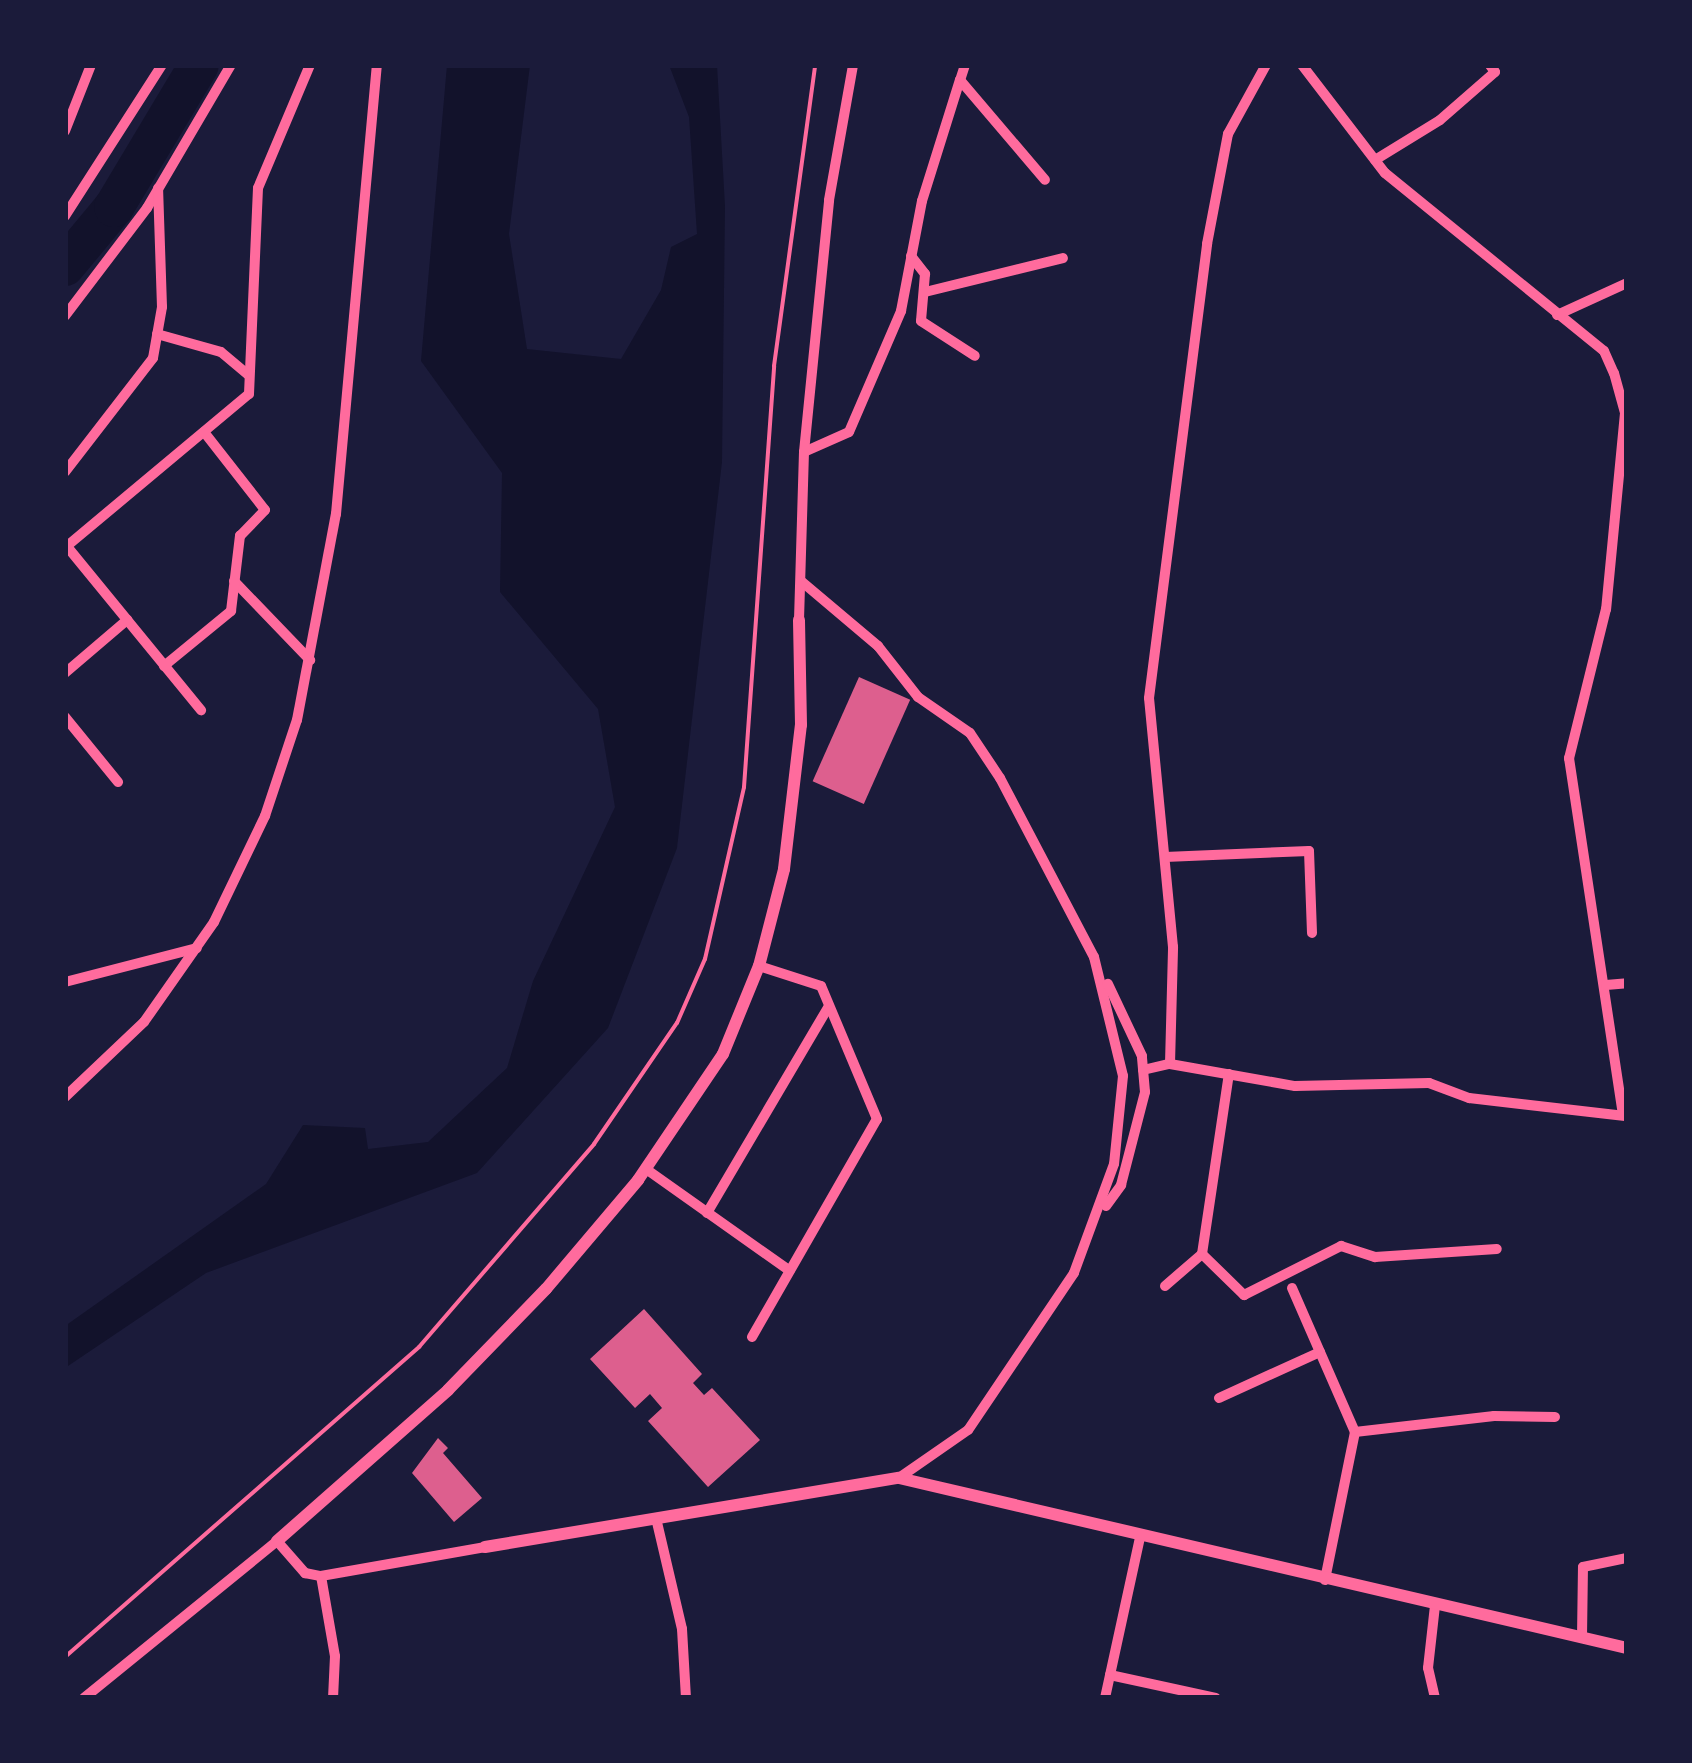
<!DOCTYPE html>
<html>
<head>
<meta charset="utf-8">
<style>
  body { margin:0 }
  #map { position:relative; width:1692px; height:1763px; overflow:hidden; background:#1b1b3a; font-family:"Source Sans 3",sans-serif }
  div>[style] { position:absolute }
  .water>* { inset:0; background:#12122b }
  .river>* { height:40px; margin:-20px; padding:0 20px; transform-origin:20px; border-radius:20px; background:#12122b }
  .building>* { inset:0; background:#dd5f8e; transform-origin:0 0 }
  .path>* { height:4px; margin:-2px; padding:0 2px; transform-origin:2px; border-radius:2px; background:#ff6b9d }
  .minor>* { height:10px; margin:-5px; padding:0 5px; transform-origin:5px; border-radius:5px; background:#ff6b9d }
  .tertiary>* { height:12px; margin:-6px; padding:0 6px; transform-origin:6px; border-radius:6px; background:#ff6b9d }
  span { translate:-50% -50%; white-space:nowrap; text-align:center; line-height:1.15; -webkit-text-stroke:9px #1b1b3a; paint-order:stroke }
  .frame { position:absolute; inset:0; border:68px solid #1b1b3a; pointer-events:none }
</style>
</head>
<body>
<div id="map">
  <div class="water">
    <i style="clip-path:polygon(447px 65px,530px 65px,509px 234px,527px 349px,621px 359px,661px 290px,671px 247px,697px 234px,689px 117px,669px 65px,717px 65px,725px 206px,722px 462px,677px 848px,608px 1028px,477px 1173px,206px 1273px,65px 1368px,65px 1326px,266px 1184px,303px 1125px,365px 1128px,368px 1149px,428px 1142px,507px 1068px,533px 981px,615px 807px,598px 709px,500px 592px,502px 473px,421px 361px)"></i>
  </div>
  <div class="river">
    <i style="left:65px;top:266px;width:77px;rotate:-50.3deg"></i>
    <i style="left:114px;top:207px;width:165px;rotate:-59.1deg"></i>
  </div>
  <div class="building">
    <i style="left:859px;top:677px;width:56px;height:114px;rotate:24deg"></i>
    <i style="clip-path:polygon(644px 1309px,702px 1374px,693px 1383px,704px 1395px,712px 1388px,760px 1440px,708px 1487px,648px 1421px,662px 1408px,650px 1394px,635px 1408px,590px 1359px)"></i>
    <i style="clip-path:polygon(438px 1438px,448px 1448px,443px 1453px,482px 1498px,454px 1522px,412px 1473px)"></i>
  </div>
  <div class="path">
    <i style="left:65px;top:1657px;width:471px;rotate:-41.2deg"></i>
    <i style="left:419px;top:1347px;width:268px;rotate:-49.2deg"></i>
    <i style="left:594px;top:1144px;width:147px;rotate:-55.6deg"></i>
    <i style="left:677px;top:1023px;width:70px;rotate:-66.4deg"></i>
    <i style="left:705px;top:959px;width:176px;rotate:-77.2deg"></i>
    <i style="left:744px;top:787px;width:422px;rotate:-85.9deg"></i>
    <i style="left:774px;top:366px;width:304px;rotate:-82.2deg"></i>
  </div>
  <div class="minor">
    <i style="left:965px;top:65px;width:16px;rotate:108deg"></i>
    <i style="left:960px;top:80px;width:131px;rotate:49.6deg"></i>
    <i style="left:1302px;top:65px;width:136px;rotate:52.5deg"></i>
    <i style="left:1385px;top:173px;width:282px;rotate:39.1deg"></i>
    <i style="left:1604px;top:351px;width:24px;rotate:66deg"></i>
    <i style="left:1614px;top:373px;width:41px;rotate:74.6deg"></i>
    <i style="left:1625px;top:413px;width:197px;rotate:95.5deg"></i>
    <i style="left:1606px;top:609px;width:154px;rotate:103.9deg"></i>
    <i style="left:1569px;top:758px;width:361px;rotate:81.4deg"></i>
    <i style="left:65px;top:131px;width:71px;rotate:-68.5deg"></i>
    <i style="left:1375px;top:160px;width:76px;rotate:-31.6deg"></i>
    <i style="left:1440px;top:120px;width:73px;rotate:-41.1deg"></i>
    <i style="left:1495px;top:72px;width:9px;rotate:-126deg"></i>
    <i style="left:65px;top:216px;width:179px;rotate:-57.3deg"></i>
    <i style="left:911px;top:256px;width:23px;rotate:52deg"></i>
    <i style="left:925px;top:274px;width:47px;rotate:94.9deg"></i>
    <i style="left:921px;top:321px;width:64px;rotate:32.9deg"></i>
    <i style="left:925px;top:292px;width:142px;rotate:-13.8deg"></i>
    <i style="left:1557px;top:315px;width:77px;rotate:-24.6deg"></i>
    <i style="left:65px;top:316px;width:136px;rotate:-52.8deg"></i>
    <i style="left:147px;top:208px;width:166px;rotate:-59.6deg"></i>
    <i style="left:157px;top:334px;width:66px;rotate:15.7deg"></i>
    <i style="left:221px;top:352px;width:35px;rotate:40deg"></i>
    <i style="left:804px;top:452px;width:49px;rotate:-24deg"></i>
    <i style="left:849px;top:432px;width:132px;rotate:-66.7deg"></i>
    <i style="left:901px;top:311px;width:112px;rotate:-79.2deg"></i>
    <i style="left:922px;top:201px;width:127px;rotate:-72.6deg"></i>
    <i style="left:65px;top:472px;width:144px;rotate:-52.3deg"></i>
    <i style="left:153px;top:358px;width:52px;rotate:-80deg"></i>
    <i style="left:162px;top:307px;width:119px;rotate:-91.9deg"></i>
    <i style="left:65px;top:544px;width:215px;rotate:50.7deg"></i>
    <i style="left:67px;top:546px;width:237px;rotate:-39.9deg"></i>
    <i style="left:249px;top:394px;width:206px;rotate:-87.5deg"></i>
    <i style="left:258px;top:188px;width:134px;rotate:-67.1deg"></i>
    <i style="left:234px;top:581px;width:110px;rotate:46.1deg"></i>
    <i style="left:801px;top:581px;width:101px;rotate:40.2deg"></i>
    <i style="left:878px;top:646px;width:65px;rotate:51.9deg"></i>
    <i style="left:918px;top:697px;width:63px;rotate:34.7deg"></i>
    <i style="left:970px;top:733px;width:54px;rotate:56.3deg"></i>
    <i style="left:1000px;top:778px;width:202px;rotate:62.3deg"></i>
    <i style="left:1094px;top:957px;width:122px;rotate:76.3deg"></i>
    <i style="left:1123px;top:1076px;width:88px;rotate:95.8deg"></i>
    <i style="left:1114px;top:1164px;width:116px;rotate:110.2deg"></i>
    <i style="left:1074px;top:1273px;width:189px;rotate:124deg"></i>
    <i style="left:968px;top:1430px;width:84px;rotate:145.2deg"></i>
    <i style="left:799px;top:620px;width:168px;rotate:-88.3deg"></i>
    <i style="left:804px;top:452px;width:253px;rotate:-84.3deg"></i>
    <i style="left:829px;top:200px;width:137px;rotate:-79.9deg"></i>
    <i style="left:164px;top:666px;width:87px;rotate:-39.4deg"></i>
    <i style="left:231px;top:611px;width:76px;rotate:-83.2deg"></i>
    <i style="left:240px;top:536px;width:36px;rotate:-46deg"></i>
    <i style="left:265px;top:510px;width:99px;rotate:-128deg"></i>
    <i style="left:65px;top:673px;width:82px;rotate:-40.5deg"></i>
    <i style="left:65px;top:717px;width:84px;rotate:50.8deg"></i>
    <i style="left:1165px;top:857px;width:144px;rotate:-2.4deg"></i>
    <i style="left:1309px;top:851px;width:82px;rotate:87.9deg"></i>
    <i style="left:65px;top:982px;width:136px;rotate:-14.4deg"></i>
    <i style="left:1606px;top:985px;width:21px;rotate:-5deg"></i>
    <i style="left:1170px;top:1064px;width:117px;rotate:-88.5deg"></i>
    <i style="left:1173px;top:947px;width:250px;rotate:-95.5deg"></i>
    <i style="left:1149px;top:698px;width:458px;rotate:-82.7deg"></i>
    <i style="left:1207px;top:244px;width:112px;rotate:-79.2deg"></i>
    <i style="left:1228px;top:134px;width:79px;rotate:-61.2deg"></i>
    <i style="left:1143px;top:1070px;width:28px;rotate:-13deg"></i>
    <i style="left:1170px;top:1064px;width:127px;rotate:10deg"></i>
    <i style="left:1295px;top:1086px;width:134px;rotate:-1.3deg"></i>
    <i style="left:1429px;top:1083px;width:43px;rotate:20.6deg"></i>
    <i style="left:1469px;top:1098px;width:157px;rotate:6.6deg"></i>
    <i style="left:65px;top:1097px;width:109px;rotate:-43.5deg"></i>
    <i style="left:144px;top:1022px;width:122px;rotate:-55deg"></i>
    <i style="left:214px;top:922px;width:118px;rotate:-64.3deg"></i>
    <i style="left:265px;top:816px;width:101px;rotate:-71.6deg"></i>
    <i style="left:297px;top:720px;width:210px;rotate:-79.3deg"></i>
    <i style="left:336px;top:514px;width:451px;rotate:-84.8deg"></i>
    <i style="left:646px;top:1169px;width:176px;rotate:35.3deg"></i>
    <i style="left:1106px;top:1206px;width:26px;rotate:-54deg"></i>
    <i style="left:1121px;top:1185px;width:96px;rotate:-75.5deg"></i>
    <i style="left:1145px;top:1092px;width:36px;rotate:-95deg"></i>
    <i style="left:1142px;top:1056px;width:80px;rotate:-115.3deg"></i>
    <i style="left:707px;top:1213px;width:240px;rotate:-59.5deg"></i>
    <i style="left:1202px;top:1254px;width:59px;rotate:44.3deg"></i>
    <i style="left:1244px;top:1295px;width:109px;rotate:-26.8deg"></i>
    <i style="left:1341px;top:1246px;width:36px;rotate:18deg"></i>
    <i style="left:1375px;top:1257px;width:122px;rotate:-3.8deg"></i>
    <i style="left:1165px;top:1286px;width:49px;rotate:-40.9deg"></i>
    <i style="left:1202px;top:1254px;width:182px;rotate:-81.5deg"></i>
    <i style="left:1292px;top:1288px;width:157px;rotate:66.4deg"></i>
    <i style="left:1355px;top:1432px;width:151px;rotate:101.5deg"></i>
    <i style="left:752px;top:1337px;width:251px;rotate:-60.2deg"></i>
    <i style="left:877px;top:1119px;width:144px;rotate:-112.8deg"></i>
    <i style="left:821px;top:986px;width:65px;rotate:-162.1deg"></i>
    <i style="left:1219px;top:1398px;width:111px;rotate:-24.5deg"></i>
    <i style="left:1355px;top:1432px;width:140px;rotate:-6.6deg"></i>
    <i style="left:1494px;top:1416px;width:61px;rotate:0.9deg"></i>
    <i style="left:656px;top:1518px;width:114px;rotate:76.8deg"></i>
    <i style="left:682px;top:1629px;width:69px;rotate:86.7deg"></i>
    <i style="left:321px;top:1576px;width:81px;rotate:80.1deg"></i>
    <i style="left:335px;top:1656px;width:42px;rotate:92.7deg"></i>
    <i style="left:1582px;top:1637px;width:70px;rotate:-89.2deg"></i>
    <i style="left:1583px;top:1567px;width:45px;rotate:-11.6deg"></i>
    <i style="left:1110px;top:1675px;width:108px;rotate:12.2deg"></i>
    <i style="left:84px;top:1698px;width:249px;rotate:-39.1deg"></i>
    <i style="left:277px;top:1541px;width:43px;rotate:48.8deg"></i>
    <i style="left:305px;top:1573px;width:16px;rotate:11deg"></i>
    <i style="left:321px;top:1576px;width:167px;rotate:-10deg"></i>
    <i style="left:1105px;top:1698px;width:164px;rotate:-77.7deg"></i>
    <i style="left:1435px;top:1698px;width:31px;rotate:-103deg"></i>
    <i style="left:1428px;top:1668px;width:62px;rotate:-83.6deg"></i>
  </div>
  <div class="tertiary">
    <i style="left:277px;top:1541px;width:228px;rotate:-41.4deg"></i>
    <i style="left:448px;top:1390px;width:141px;rotate:-45.9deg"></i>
    <i style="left:546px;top:1289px;width:143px;rotate:-49.8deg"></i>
    <i style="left:638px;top:1180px;width:152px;rotate:-56deg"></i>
    <i style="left:723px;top:1054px;width:95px;rotate:-67.8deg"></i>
    <i style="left:759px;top:966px;width:100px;rotate:-75.5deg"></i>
    <i style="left:784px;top:869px;width:145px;rotate:-83.3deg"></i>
    <i style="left:801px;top:725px;width:105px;rotate:-91.1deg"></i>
    <i style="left:485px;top:1547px;width:420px;rotate:-9.5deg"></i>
    <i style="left:899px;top:1478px;width:748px;rotate:13.14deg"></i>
  </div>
  <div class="frame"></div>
</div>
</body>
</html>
